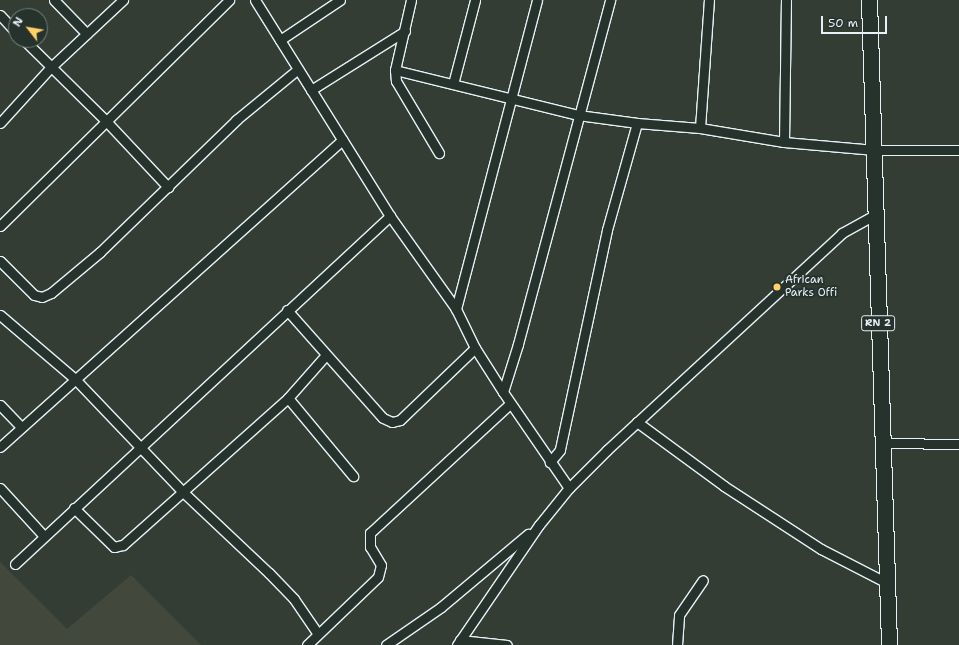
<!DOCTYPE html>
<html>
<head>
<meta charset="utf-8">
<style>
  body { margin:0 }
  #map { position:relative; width:959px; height:645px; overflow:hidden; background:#333d34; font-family:"Shantell Sans",sans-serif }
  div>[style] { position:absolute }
  .built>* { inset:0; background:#43483c }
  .roads { filter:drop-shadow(1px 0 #e8f1f8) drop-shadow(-1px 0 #e8f1f8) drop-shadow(0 1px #e8f1f8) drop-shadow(0 -1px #e8f1f8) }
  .minor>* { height:9px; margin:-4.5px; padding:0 4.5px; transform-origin:4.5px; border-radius:4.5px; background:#26332d }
  .trunk>* { height:15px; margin:-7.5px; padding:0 7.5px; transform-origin:7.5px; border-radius:7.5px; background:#26332d }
  .dots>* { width:11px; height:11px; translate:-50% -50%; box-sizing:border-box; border:2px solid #26332d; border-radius:50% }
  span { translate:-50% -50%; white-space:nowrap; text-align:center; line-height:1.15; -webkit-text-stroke:4px #26332d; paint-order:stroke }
  .shield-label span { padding:1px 3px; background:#26332d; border:1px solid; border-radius:3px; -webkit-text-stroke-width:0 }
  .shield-label { font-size:10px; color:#e8f1f8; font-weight:700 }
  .poi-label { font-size:11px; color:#e8f1f8 }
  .left { translate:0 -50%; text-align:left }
  .north { position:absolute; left:8px; top:8px; width:40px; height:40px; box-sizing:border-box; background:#26332d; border:1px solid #747f7e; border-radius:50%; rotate:301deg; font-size:11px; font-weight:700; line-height:16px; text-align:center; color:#e8f1f8 }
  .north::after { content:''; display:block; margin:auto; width:14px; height:18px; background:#ffd166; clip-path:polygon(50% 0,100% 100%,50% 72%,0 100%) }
  .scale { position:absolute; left:821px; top:16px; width:66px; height:18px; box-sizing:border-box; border:2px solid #e8f1f8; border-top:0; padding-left:5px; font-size:12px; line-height:14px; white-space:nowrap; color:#e8f1f8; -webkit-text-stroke:3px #26332d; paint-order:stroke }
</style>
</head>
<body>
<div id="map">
  <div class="built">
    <i style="clip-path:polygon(0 562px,67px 629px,131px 575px,201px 645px,0 645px)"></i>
  </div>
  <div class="roads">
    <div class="minor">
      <i style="left:54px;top:0;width:47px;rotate:45.9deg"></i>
      <i style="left:255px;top:0;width:255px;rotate:58deg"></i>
      <i style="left:390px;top:216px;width:114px;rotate:54.6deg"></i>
      <i style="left:456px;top:309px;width:43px;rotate:64deg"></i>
      <i style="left:475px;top:348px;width:52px;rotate:57.5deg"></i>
      <i style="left:503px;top:392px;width:116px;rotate:55.5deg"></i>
      <i style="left:411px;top:0;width:72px;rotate:102.9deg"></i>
      <i style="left:395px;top:70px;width:11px;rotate:85deg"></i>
      <i style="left:396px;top:81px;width:84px;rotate:59.2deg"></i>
      <i style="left:0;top:15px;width:23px;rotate:47deg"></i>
      <i style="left:24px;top:40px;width:115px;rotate:44.6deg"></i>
      <i style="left:106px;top:121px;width:91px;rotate:46.8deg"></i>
      <i style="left:280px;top:40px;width:72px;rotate:-33.7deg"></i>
      <i style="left:395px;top:70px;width:188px;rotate:13.8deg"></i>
      <i style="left:578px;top:115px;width:60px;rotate:7.7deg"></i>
      <i style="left:637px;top:123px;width:111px;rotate:105.7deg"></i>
      <i style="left:607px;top:230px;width:225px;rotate:102.1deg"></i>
      <i style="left:560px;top:450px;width:16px;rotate:130deg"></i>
      <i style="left:453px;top:84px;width:87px;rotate:-75.3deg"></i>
      <i style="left:311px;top:90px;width:111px;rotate:-32.1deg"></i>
      <i style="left:0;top:123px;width:74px;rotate:-47.7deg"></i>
      <i style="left:50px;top:68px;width:100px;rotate:-43deg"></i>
      <i style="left:637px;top:123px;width:63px;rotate:4.5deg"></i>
      <i style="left:700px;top:128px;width:85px;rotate:9.5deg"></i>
      <i style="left:784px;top:142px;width:91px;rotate:5deg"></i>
      <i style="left:875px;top:150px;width:84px"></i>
      <i style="left:700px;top:128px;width:128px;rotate:-86deg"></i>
      <i style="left:784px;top:142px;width:142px;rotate:-89.2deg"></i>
      <i style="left:0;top:226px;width:322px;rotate:-44.6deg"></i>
      <i style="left:0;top:261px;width:48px;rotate:45deg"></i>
      <i style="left:34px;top:295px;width:8px;rotate:14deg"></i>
      <i style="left:42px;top:297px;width:10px;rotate:-24deg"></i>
      <i style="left:51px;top:293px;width:64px;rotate:-39.9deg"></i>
      <i style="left:100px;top:252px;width:190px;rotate:-44.1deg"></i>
      <i style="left:236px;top:120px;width:80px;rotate:-39.4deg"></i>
      <i style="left:456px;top:309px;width:319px;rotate:-75.3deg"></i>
      <i style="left:287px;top:310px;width:144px;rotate:48.4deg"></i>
      <i style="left:383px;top:418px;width:10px;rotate:24deg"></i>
      <i style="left:392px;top:422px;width:8px;rotate:-14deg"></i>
      <i style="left:400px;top:420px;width:104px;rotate:-43.8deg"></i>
      <i style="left:0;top:315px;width:100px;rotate:40.5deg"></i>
      <i style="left:76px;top:380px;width:155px;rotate:46.3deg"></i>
      <i style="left:183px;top:492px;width:118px;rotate:43.3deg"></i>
      <i style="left:269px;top:573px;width:36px;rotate:46deg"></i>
      <i style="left:294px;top:599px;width:42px;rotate:55.6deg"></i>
      <i style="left:503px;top:392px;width:50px;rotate:-72.6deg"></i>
      <i style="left:518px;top:344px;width:356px;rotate:-75deg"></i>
      <i style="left:288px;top:398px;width:102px;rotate:50.2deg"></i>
      <i style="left:0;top:405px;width:30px;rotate:46deg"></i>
      <i style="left:637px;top:422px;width:108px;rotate:36.3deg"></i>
      <i style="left:724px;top:486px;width:116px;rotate:33deg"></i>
      <i style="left:821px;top:549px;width:76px;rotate:27.2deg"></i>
      <i style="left:882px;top:443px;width:77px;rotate:0.7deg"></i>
      <i style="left:0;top:447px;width:460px;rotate:-41.9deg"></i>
      <i style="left:0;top:488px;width:65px;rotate:47.5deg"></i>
      <i style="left:74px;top:508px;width:56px;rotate:44.3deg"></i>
      <i style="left:114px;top:547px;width:9px;rotate:-13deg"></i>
      <i style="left:123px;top:545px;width:221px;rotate:-41.7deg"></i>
      <i style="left:288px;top:398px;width:57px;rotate:-48.5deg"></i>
      <i style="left:15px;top:564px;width:512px;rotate:-42.86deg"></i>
      <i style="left:460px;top:640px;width:47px;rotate:6.1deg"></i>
      <i style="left:307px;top:645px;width:98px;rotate:-43.8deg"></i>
      <i style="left:378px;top:577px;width:12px;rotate:-76deg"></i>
      <i style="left:381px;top:565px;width:21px;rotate:-121deg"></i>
      <i style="left:370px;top:547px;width:14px;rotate:-90deg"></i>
      <i style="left:370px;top:533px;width:190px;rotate:-42.7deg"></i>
      <i style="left:386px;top:645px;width:67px;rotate:-34.6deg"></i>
      <i style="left:441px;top:607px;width:114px;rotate:-40deg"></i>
      <i style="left:457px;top:645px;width:145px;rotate:-55.7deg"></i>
      <i style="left:539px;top:525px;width:48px;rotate:-51deg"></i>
      <i style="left:569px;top:488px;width:54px;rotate:-45deg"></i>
      <i style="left:607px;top:450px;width:320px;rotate:-42.7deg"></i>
      <i style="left:842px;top:233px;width:37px;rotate:-29deg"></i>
      <i style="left:677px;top:645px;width:30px;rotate:-86deg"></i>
      <i style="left:679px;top:615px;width:42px;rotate:-55.6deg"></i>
    </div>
    <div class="trunk">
      <i style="left:869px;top:0;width:645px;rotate:88.22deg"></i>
    </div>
  </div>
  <div class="dots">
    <i style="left:777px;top:287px;background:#ffd166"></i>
  </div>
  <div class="shield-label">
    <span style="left:878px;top:323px">RN 2</span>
  </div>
  <div class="poi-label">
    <span class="left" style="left:785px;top:287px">African<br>Parks Offi</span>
  </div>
  <div class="north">N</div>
  <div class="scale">50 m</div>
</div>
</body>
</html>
